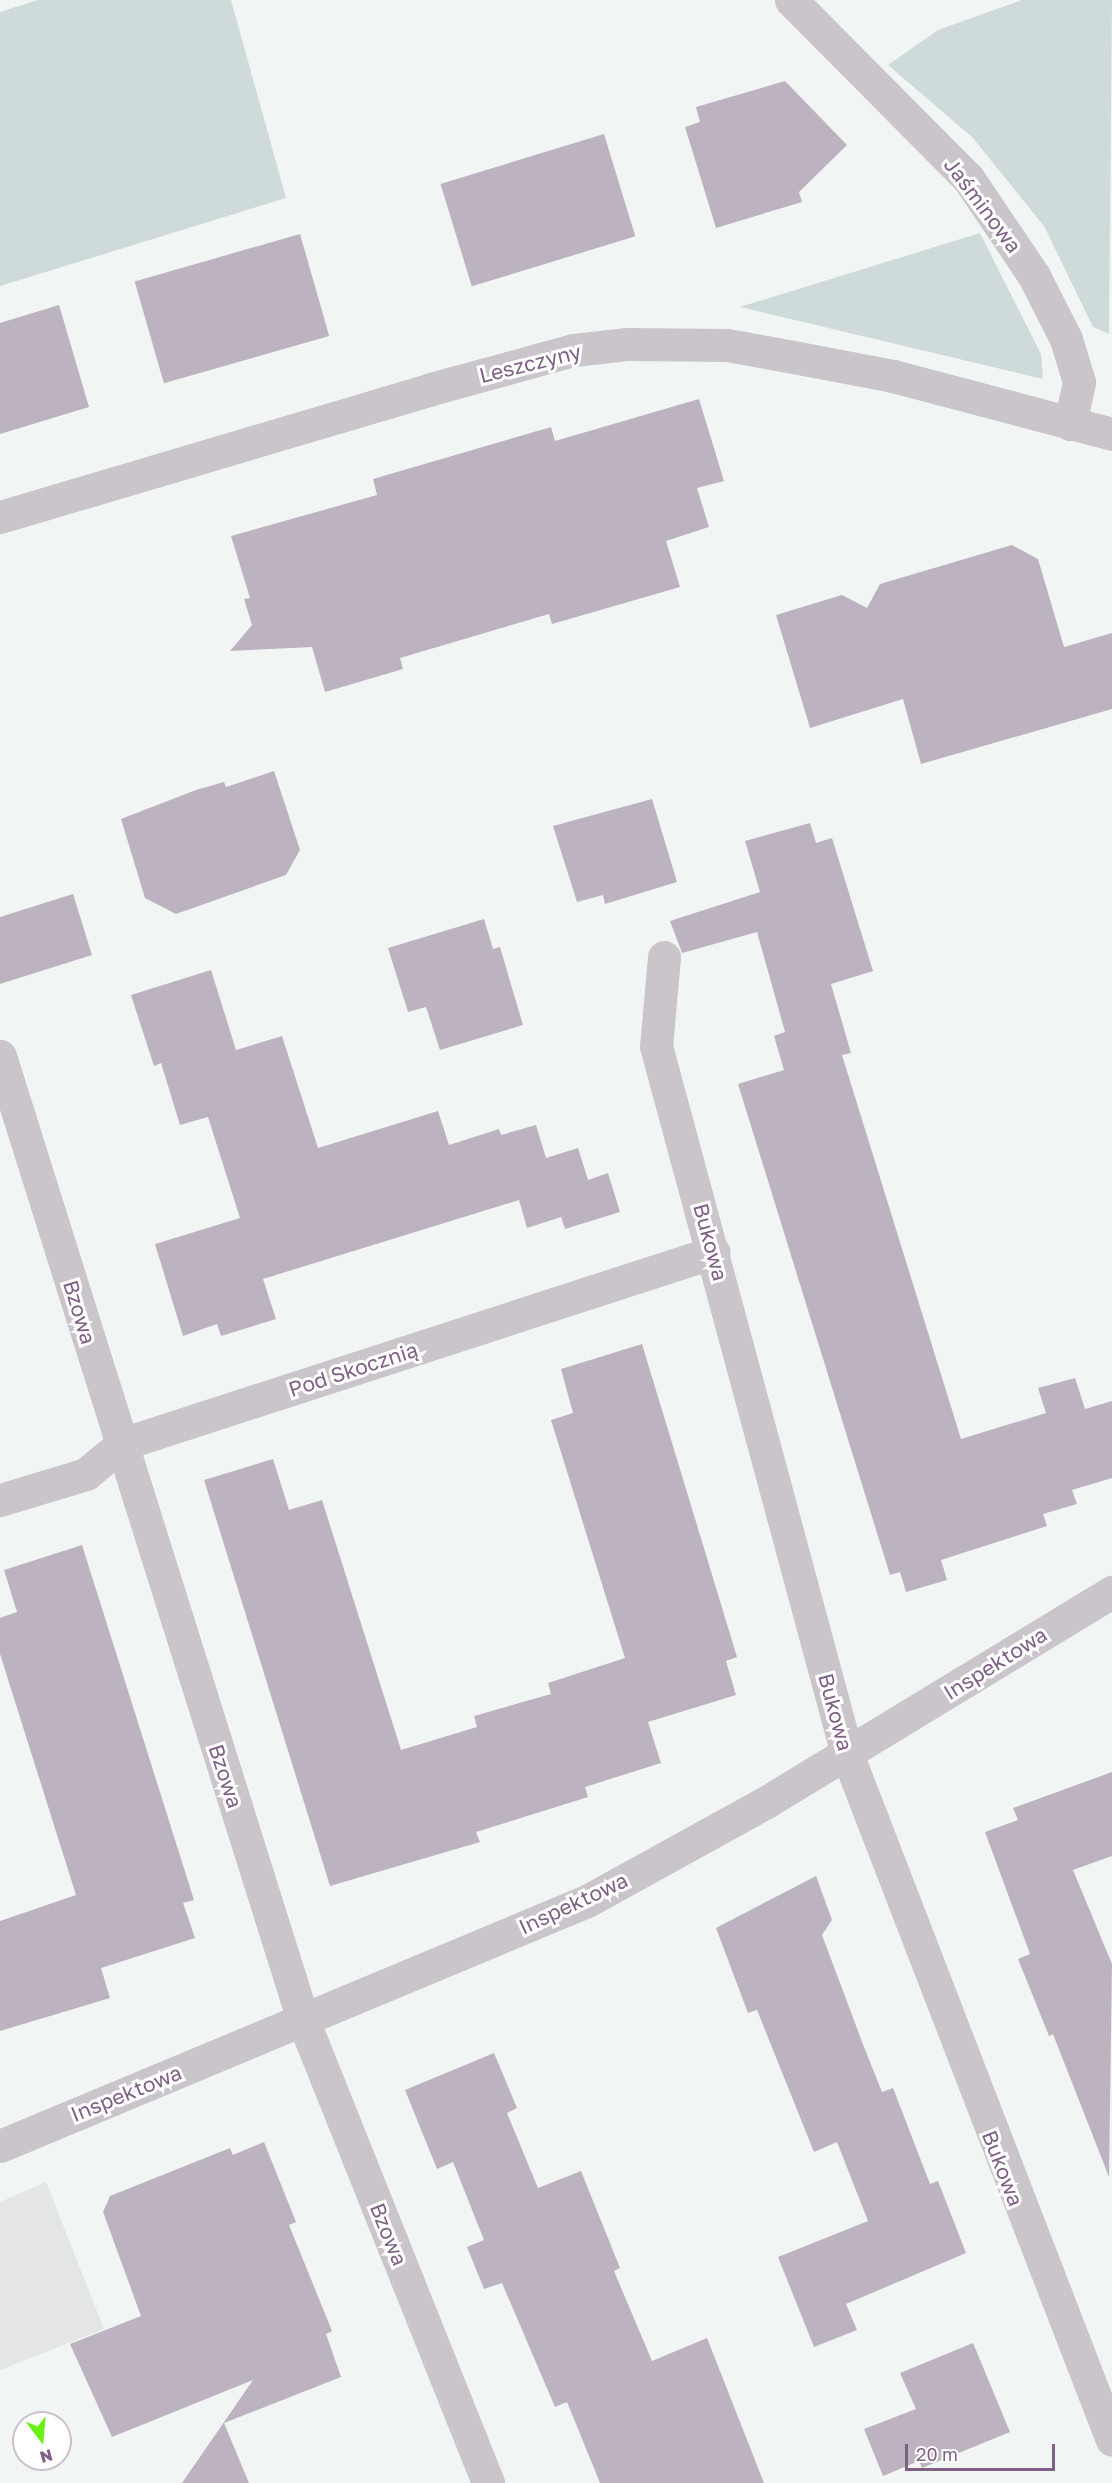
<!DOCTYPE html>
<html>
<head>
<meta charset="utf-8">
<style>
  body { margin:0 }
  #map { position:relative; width:1112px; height:2483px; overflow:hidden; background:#f1f5f3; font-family:"Golos Text",sans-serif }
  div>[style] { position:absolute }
  .built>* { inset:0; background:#e4e6e6 }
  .green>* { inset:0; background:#cfdbda }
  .building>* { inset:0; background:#bdb3c0; transform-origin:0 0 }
  .street>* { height:33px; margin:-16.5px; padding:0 16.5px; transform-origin:16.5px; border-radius:16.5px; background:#cac4cb }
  span { translate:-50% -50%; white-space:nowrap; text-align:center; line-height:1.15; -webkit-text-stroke:6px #fff; paint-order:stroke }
  .street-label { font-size:21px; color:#7f6185 }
  .north { position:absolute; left:12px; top:2411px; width:60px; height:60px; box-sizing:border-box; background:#fff; border:2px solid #ccc0ce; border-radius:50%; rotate:164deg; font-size:16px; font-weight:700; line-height:24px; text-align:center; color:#7f6185 }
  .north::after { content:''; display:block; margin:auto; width:21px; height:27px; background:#68f214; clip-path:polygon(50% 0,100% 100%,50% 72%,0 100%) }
  .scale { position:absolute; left:905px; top:2444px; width:150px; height:27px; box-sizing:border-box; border:3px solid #7f6185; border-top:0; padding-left:8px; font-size:18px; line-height:21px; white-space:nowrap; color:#7f6185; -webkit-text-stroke:4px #fff; paint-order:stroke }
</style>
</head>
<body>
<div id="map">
  <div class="built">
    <i style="clip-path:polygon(46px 2182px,104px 2329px,0 2370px,0 2202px)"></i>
  </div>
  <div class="green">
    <i style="clip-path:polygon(38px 0,231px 0,286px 198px,0 286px,0 12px)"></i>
    <i style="clip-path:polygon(1022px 0,1112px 0,1109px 334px,1093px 327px,1044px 226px,972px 137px,888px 65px,938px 30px)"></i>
    <i style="clip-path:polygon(980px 233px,1041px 354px,1043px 379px,740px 307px)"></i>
  </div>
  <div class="building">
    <i style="clip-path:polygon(785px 81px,847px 145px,799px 192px,802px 202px,716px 228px,685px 127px,700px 122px,696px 107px)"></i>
    <i style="left:604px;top:134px;width:107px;height:171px;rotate:73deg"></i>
    <i style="left:300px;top:234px;width:106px;height:172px;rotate:74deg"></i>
    <i style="clip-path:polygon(59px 305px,89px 407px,0 434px,0 323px)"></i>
    <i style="clip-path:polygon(699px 399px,724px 481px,697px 488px,709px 527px,666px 541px,680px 587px,552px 624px,549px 614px,400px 658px,403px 669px,325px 692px,312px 647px,230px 651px,252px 625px,244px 599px,250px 598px,231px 536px,377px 495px,373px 479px,551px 427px,555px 441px)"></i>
    <i style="clip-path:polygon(1012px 545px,1038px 559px,1064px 647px,1112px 633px,1112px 709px,921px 764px,903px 699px,810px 728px,776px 615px,842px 595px,867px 608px,880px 584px)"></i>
    <i style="clip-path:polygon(274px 771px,300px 850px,286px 875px,176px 914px,145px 898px,121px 819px,196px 790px,224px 782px,226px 787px)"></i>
    <i style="clip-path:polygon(652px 799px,677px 882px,605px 904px,603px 895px,577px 902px,553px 826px)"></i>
    <i style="clip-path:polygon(810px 823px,816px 843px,832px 838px,873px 971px,831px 984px,851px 1053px,842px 1055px,961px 1439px,1046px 1413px,1038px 1388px,1075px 1378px,1085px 1409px,1112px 1401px,1112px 1478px,1072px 1490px,1077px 1504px,1043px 1514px,1047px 1526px,941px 1560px,947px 1580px,906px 1592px,900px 1572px,890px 1575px,738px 1084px,784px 1070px,774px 1036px,785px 1032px,757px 932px,682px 953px,670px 921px,760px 892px,745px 841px)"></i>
    <i style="clip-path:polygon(73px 894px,92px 955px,0 984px,0 917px)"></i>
    <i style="clip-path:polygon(484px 919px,493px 949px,500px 947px,523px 1025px,440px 1050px,426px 1007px,408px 1012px,388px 948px)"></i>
    <i style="clip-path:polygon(211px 970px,236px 1050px,282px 1036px,318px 1148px,438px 1111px,449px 1145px,499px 1129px,501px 1135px,536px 1125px,546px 1158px,578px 1148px,588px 1180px,608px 1173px,620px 1212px,565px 1229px,561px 1217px,527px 1228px,519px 1200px,263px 1279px,276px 1319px,221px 1336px,217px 1324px,183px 1336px,155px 1244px,240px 1218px,208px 1117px,180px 1125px,161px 1063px,154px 1066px,131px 995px)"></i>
    <i style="clip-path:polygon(642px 1344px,737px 1657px,726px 1661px,736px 1695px,648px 1722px,661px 1763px,585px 1787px,588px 1797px,476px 1832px,480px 1842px,330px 1886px,204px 1480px,273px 1459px,289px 1510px,322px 1500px,401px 1750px,477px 1727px,474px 1716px,551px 1694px,548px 1683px,625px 1658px,551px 1420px,573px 1413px,561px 1369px)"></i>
    <i style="clip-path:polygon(82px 1545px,194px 1900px,183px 1903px,195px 1938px,101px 1968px,110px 1998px,0 2031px,0 1921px,76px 1895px,0 1654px,0 1618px,17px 1612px,4px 1570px)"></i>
    <i style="clip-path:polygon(1112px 1772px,1112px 1856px,1073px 1870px,1112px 1964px,1109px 2177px,1053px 2034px,1049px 2036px,1018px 1959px,1030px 1954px,985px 1832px,1018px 1820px,1013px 1808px)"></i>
    <i style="clip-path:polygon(816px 1876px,832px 1920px,822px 1935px,864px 2047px,882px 2092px,893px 2088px,930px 2184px,938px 2181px,966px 2253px,846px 2304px,857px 2330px,814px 2347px,778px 2257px,868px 2221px,837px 2142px,814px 2152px,757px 2010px,748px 2013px,716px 1928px)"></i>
    <i style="clip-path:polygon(494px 2053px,517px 2108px,507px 2113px,538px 2188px,581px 2171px,620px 2268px,614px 2271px,652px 2361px,707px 2338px,764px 2483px,600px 2483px,567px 2402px,555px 2407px,502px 2283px,484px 2289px,467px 2247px,484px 2240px,453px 2162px,437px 2169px,405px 2090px)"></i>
    <i style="clip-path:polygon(264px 2142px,296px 2222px,289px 2225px,332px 2331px,326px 2334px,341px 2377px,224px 2423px,249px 2483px,182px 2483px,253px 2380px,112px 2437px,70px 2344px,141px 2316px,103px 2212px,110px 2196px,230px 2148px,233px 2155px)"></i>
    <i style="clip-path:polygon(973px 2343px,1010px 2432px,922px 2468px,919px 2461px,883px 2476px,864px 2429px,916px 2409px,900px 2373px)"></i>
  </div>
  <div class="street">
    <i style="left:791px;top:0;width:251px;rotate:45.2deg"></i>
    <i style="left:968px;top:178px;width:118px;rotate:56deg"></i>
    <i style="left:1034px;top:276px;width:71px;rotate:63.1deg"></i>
    <i style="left:1066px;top:339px;width:45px;rotate:73.2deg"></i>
    <i style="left:1079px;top:382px;width:43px;rotate:102.1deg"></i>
    <i style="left:0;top:517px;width:450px;rotate:-16.5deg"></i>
    <i style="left:431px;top:389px;width:148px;rotate:-15.3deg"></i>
    <i style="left:574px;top:350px;width:52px;rotate:-6.6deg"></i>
    <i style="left:626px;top:344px;width:101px;rotate:0.6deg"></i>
    <i style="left:727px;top:345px;width:51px;rotate:10.2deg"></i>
    <i style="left:777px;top:354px;width:118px;rotate:10.7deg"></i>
    <i style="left:893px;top:376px;width:227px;rotate:14.8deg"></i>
    <i style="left:664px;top:957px;width:89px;rotate:95.1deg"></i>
    <i style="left:656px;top:1046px;width:733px;rotate:74.9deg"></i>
    <i style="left:847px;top:1754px;width:735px;rotate:68.88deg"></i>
    <i style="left:0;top:1056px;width:1010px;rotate:72.55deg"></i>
    <i style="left:303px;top:2020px;width:499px;rotate:68.2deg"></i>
    <i style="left:0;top:1500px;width:90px;rotate:-16.8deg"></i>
    <i style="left:86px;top:1474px;width:47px;rotate:-39.8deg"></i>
    <i style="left:122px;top:1444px;width:622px;rotate:-17.97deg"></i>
    <i style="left:0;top:2146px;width:636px;rotate:-22.65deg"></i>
    <i style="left:587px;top:1901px;width:207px;rotate:-28.9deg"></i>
    <i style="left:768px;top:1801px;width:403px;rotate:-31.3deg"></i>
  </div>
  <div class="street-label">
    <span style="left:983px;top:205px;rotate:53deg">Jaśminowa</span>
    <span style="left:530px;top:363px;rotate:-14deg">Leszczyny</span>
    <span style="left:711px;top:1242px;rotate:75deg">Bukowa</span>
    <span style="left:80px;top:1312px;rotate:73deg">Bzowa</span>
    <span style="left:353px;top:1369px;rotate:-18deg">Pod Skocznią</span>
    <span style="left:995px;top:1663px;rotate:-32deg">Inspektowa</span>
    <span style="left:836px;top:1712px;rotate:75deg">Bukowa</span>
    <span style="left:226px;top:1776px;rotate:72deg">Bzowa</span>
    <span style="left:573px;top:1903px;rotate:-25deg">Inspektowa</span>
    <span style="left:126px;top:2093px;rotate:-22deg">Inspektowa</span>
    <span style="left:1003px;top:2168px;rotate:69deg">Bukowa</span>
    <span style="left:389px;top:2234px;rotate:68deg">Bzowa</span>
  </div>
  <div class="north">N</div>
  <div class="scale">20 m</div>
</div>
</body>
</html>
